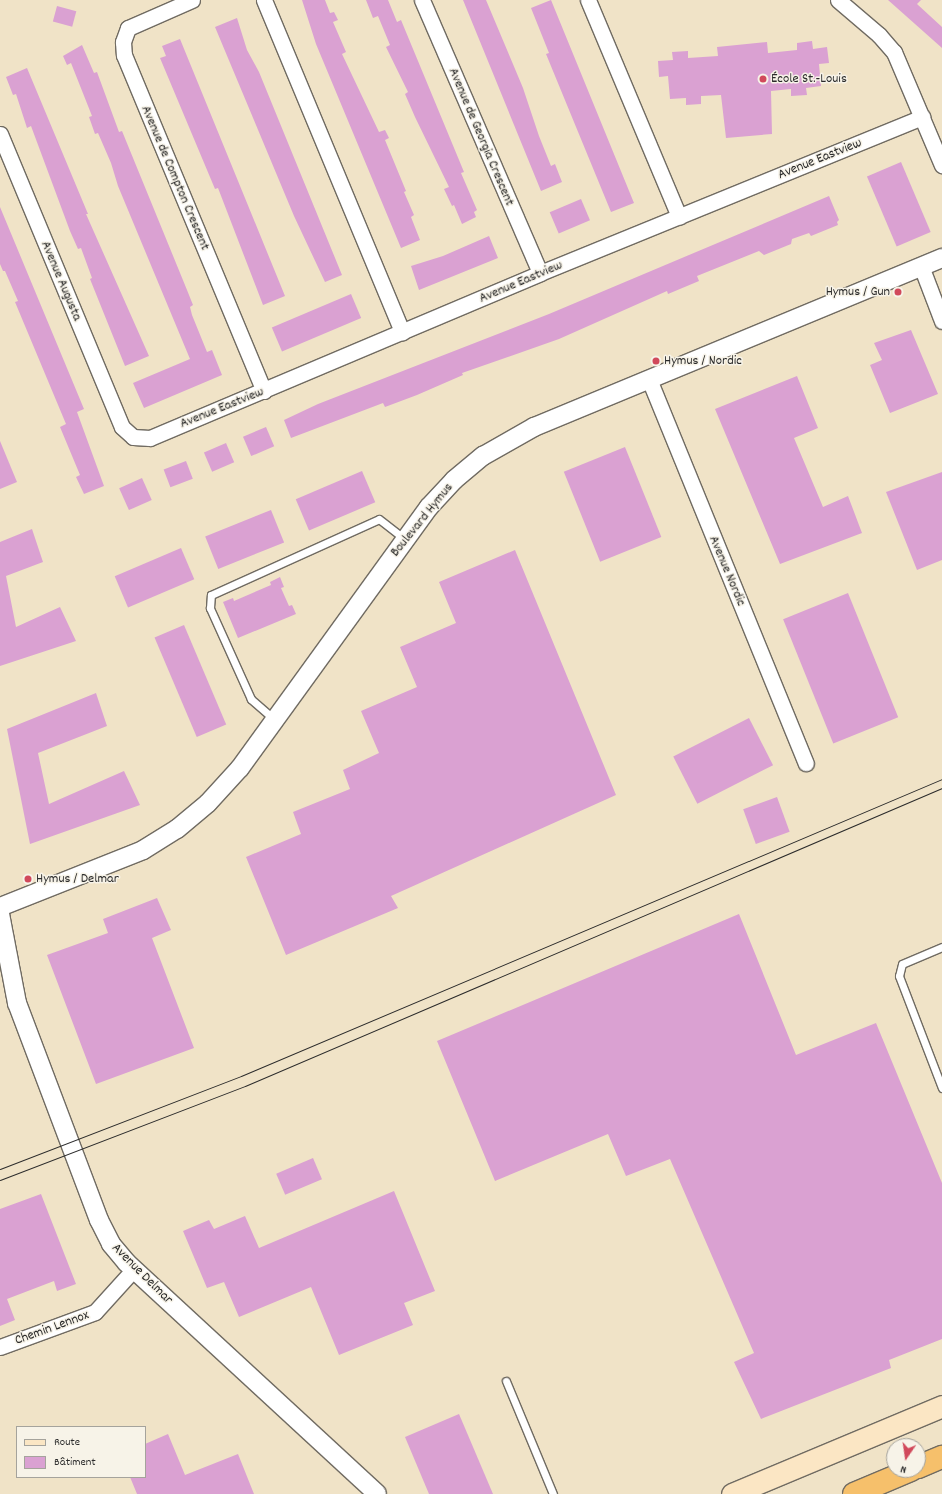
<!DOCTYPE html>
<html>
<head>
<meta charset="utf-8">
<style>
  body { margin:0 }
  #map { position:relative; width:942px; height:1494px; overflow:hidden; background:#f0e3c7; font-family:Dekko,sans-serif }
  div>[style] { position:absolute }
  .building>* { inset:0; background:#daa1d2; transform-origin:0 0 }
  .roads { filter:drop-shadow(1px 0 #706b62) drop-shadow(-1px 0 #706b62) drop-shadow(0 1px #706b62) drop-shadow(0 -1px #706b62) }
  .service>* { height:7px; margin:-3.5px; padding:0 3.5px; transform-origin:3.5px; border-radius:3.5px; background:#fff }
  .minor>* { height:15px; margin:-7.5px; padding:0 7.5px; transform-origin:7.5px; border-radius:7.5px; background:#fff }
  .tertiary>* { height:18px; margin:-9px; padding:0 9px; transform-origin:9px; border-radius:9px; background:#fff }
  .secondary>* { height:21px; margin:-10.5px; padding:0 10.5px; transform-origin:10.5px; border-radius:10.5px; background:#fbe6c4 }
  .motorway>* { height:22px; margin:-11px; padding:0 11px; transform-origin:11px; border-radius:11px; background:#f6c06b }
  .tram>* { height:1px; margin:-0.5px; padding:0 0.5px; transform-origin:0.5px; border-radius:0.5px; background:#2b2b2b }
  .dots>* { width:11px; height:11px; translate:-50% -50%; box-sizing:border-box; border:2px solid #f7f3e8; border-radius:50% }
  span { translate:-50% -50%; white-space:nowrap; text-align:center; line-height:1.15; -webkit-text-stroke:3px #f7f3e8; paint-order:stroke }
  .poi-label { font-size:14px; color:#2b2b2b }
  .left { translate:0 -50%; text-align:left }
  .right { translate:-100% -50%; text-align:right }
  .street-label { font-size:14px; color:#2b2b2b }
  .legend { position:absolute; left:16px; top:1426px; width:130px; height:52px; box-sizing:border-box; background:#f7f3e8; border:1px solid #a5a39c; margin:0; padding:5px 7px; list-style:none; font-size:12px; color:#2b2b2b }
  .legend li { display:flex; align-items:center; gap:8px; height:20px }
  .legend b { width:20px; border:1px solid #a5a39c }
  .north { position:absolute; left:886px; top:1438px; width:40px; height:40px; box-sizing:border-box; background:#f7f3e8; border:1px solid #a5a39c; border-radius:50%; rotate:193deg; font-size:11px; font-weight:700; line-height:16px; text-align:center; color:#2b2b2b }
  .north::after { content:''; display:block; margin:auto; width:14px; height:18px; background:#d1495b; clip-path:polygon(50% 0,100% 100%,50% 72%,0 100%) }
</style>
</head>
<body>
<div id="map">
  <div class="building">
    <i style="clip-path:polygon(302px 0,325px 0,330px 13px,334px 12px,338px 20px,333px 22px,346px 52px,342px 54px,379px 132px,385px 130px,389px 138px,385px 140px,406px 191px,404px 192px,414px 215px,411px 217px,420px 240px,401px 248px,316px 44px)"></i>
    <i style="clip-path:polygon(366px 0,388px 0,397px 22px,401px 20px,464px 172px,461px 173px,477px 210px,474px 212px,476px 217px,462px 224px,454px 205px,452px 206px,444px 189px,449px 187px,415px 117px,405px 94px,408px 92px,386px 47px,390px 45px,378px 16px,373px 18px)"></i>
    <i style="clip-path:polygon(463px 0,486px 0,523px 88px,539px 136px,551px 166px,555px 164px,562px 182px,541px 191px)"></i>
    <i style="clip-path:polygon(551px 0,634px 203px,611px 212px,546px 54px,549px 53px,531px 8px)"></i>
    <i style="clip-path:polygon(888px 0,921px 0,917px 4px,942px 27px,942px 48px)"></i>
    <i style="left:57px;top:6px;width:20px;height:16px;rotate:15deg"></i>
    <i style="clip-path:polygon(237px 18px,247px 50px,259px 72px,342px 275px,325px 282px,294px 216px,215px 27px)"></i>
    <i style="clip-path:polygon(180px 39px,285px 296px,263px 305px,218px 188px,215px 189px,160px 58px,166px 56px,162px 46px)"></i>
    <i style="clip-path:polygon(812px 41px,813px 49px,827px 47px,829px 63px,819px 64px,821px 86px,806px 88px,807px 95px,791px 96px,791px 89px,771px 91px,772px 134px,726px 138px,721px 95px,701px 96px,701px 104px,686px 105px,686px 98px,670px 99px,668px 76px,659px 77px,658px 61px,673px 60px,672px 52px,688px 51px,688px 58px,718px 56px,717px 47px,767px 42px,768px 53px,797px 50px,797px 43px)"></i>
    <i style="clip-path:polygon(82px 45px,94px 73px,97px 72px,119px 132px,122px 131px,187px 290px,193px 305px,190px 307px,192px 315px,207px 352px,212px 350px,222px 375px,144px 408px,133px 383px,190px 359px,118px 186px,111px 163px,98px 133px,95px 134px,89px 117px,92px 116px,71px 63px,67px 65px,63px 56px)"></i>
    <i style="clip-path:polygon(27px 68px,88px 214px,86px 214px,149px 356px,125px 366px,90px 279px,92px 278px,81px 248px,78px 249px,70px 231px,31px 126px,27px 128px,16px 94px,13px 95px,6px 77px)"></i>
    <i style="left:901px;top:162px;width:76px;height:37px;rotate:67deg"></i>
    <i style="clip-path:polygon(829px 196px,839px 220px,837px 222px,838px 225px,811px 236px,809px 233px,792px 239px,791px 244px,764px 255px,759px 251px,697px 276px,699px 281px,668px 294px,667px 291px,559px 339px,462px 373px,463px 375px,417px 395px,385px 407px,383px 403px,291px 438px,284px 420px,318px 404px,549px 314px)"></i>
    <i style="left:581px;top:199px;width:23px;height:34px;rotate:67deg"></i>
    <i style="clip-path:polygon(0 207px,84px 409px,77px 412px,104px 486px,84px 494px,76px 477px,80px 475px,60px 427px,66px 424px,15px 302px,18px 301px,5px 271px,3px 271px,0 264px)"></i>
    <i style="clip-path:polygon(489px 236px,498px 258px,419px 290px,411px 266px,443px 256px)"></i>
    <i style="left:351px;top:294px;width:26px;height:86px;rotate:67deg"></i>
    <i style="clip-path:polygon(911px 330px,938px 394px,890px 413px,870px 365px,882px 360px,874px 343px)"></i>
    <i style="clip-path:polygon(797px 376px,818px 428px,794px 438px,823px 507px,848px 496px,862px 533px,780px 564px,715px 409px)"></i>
    <i style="left:266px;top:427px;width:21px;height:25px;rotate:67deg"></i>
    <i style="clip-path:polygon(0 441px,17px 482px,0 489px)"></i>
    <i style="left:226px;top:443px;width:21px;height:24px;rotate:67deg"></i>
    <i style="left:625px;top:447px;width:97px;height:66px;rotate:68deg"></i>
    <i style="left:186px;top:461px;width:19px;height:24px;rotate:69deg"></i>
    <i style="left:362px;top:471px;width:34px;height:72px;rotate:67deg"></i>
    <i style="clip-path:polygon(942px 472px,942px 560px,917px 570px,886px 492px)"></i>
    <i style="left:142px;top:478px;width:24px;height:25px;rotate:66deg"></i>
    <i style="left:271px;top:510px;width:35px;height:71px;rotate:68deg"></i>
    <i style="clip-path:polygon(32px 529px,43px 562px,6px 576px,16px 627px,60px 607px,76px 641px,0 666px,0 542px)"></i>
    <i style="left:181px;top:548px;width:34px;height:72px;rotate:67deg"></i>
    <i style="clip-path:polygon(515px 550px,616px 795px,391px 896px,398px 908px,286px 955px,246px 857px,301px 834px,293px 812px,350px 789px,343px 770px,379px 753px,361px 711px,417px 687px,400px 647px,456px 623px,439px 582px)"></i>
    <i style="clip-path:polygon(280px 577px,284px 587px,281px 588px,289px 606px,292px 605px,296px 614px,238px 638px,223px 602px,233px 598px,234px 601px,271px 585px,270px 582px)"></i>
    <i style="left:848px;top:593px;width:134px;height:70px;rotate:68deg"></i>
    <i style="left:184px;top:625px;width:108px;height:32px;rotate:67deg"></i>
    <i style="clip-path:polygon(96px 693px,107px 726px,38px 753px,49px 804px,124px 771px,140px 805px,30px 844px,7px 729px)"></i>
    <i style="left:749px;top:718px;width:53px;height:85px;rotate:63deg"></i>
    <i style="left:777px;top:797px;width:37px;height:36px;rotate:70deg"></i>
    <i style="clip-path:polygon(157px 898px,171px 930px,152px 938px,194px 1048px,96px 1084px,47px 955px,108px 933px,103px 919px)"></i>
    <i style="clip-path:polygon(739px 914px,796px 1055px,876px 1023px,942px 1183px,942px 1339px,889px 1360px,891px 1368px,761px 1419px,734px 1362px,754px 1353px,670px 1159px,626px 1176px,608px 1134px,495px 1181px,437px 1041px)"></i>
    <i style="left:313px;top:1158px;width:23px;height:40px;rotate:67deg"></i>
    <i style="clip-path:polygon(394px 1191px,435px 1291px,404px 1303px,413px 1325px,339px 1355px,311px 1287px,239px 1317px,224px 1282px,207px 1288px,183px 1231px,209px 1220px,214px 1229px,245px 1216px,259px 1248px)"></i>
    <i style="clip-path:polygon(41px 1194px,76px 1284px,57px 1291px,54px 1281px,7px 1299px,15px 1320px,0 1326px,0 1209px)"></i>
    <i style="clip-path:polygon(459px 1414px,493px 1494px,429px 1494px,405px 1437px)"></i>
    <i style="clip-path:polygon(168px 1434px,185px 1475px,238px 1454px,254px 1494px,137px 1494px,130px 1477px,145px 1477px,145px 1444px)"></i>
  </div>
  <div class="roads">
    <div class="service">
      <i style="left:275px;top:720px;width:32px;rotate:-139deg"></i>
      <i style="left:251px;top:699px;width:100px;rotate:-114.3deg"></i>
      <i style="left:210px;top:608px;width:13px;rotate:-86deg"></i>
      <i style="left:211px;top:595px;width:184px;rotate:-24.3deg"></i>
      <i style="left:379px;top:519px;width:33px;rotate:38deg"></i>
      <i style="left:942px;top:947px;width:43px;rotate:157deg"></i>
      <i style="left:902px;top:964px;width:12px;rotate:104deg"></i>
      <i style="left:899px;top:976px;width:120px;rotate:69deg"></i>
      <i style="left:506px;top:1381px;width:122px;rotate:67.4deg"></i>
    </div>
    <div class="minor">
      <i style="left:192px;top:0;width:70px;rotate:156.4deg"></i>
      <i style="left:128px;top:28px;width:15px;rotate:110deg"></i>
      <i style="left:123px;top:42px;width:13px;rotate:86deg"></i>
      <i style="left:124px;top:55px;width:364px;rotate:67.4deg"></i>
      <i style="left:264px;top:0;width:360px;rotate:67.4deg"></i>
      <i style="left:422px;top:0;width:297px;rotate:66.6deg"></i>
      <i style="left:588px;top:0;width:235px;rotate:67.2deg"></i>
      <i style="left:838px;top:0;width:54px;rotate:40.5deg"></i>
      <i style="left:879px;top:35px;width:23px;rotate:49deg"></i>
      <i style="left:894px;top:52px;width:123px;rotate:67deg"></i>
      <i style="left:0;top:134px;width:317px;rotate:67.4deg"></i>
      <i style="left:122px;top:427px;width:15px;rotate:42deg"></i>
      <i style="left:133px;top:437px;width:17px;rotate:3deg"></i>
      <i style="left:150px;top:438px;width:423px;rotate:-22.9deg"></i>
      <i style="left:540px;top:273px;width:413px;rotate:-22.2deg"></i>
      <i style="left:921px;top:266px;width:59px;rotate:69.1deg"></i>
      <i style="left:649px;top:379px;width:415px;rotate:67.8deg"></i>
      <i style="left:0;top:1347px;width:101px;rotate:-20.2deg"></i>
      <i style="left:95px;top:1312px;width:58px;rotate:-47.8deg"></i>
    </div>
    <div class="tertiary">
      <i style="left:0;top:907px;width:154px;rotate:-21.7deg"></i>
      <i style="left:143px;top:850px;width:40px;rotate:-32deg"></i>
      <i style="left:177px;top:829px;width:40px;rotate:-40deg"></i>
      <i style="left:208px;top:803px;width:47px;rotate:-47.6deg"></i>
      <i style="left:240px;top:768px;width:322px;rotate:-54.1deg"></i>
      <i style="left:429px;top:507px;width:37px;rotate:-47deg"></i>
      <i style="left:454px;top:480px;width:38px;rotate:-40deg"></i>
      <i style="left:483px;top:456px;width:59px;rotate:-29.6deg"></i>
      <i style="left:534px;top:427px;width:442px;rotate:-22.5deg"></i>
      <i style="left:0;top:914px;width:91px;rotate:79.2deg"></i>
      <i style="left:17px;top:1003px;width:232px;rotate:69.3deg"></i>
      <i style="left:99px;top:1220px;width:27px;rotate:63deg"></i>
      <i style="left:111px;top:1244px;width:25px;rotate:50deg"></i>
      <i style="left:127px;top:1263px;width:340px;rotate:42.7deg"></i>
    </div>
    <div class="secondary">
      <i style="left:732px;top:1494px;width:228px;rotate:-22.7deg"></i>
    </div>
    <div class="motorway">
      <i style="left:918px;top:1467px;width:26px;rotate:-23deg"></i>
      <i style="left:854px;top:1494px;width:62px;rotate:-22.8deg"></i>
    </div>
  </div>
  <div class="tram">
    <i style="left:0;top:1169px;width:258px;rotate:-21.1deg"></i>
    <i style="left:241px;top:1076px;width:761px;rotate:-22.96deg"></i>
    <i style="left:0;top:1180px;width:262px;rotate:-21deg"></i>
    <i style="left:245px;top:1086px;width:758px;rotate:-23.15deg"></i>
  </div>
  <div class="dots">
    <i style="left:763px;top:79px;background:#d1495b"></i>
    <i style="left:898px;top:292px;background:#d1495b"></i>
    <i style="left:656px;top:361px;background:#d1495b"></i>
    <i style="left:28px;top:879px;background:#d1495b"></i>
  </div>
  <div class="poi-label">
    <span class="left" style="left:771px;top:79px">École St.-Louis</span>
    <span class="right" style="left:890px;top:292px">Hymus / Gun</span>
    <span class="left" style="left:664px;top:361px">Hymus / Nordic</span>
    <span class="left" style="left:36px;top:879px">Hymus / Delmar</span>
  </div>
  <div class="street-label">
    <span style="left:481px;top:137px;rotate:67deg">Avenue de Georgia Crescent</span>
    <span style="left:820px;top:159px;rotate:-22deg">Avenue Eastview</span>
    <span style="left:175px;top:178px;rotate:67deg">Avenue de Compton Crescent</span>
    <span style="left:61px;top:281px;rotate:67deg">Avenue Augusta</span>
    <span style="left:521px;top:282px;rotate:-23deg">Avenue Eastview</span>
    <span style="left:222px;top:408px;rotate:-22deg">Avenue Eastview</span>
    <span style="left:422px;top:520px;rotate:-51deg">Boulevard Hymus</span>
    <span style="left:727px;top:571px;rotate:67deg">Avenue Nordic</span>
    <span style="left:142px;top:1274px;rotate:45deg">Avenue Delmar</span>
    <span style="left:52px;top:1328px;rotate:-20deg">Chemin Lennox</span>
  </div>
  <ul class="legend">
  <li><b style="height:5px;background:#fbe6c4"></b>Route</li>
  <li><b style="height:11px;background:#daa1d2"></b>Bâtiment</li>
  </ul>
  <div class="north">N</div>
</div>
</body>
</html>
